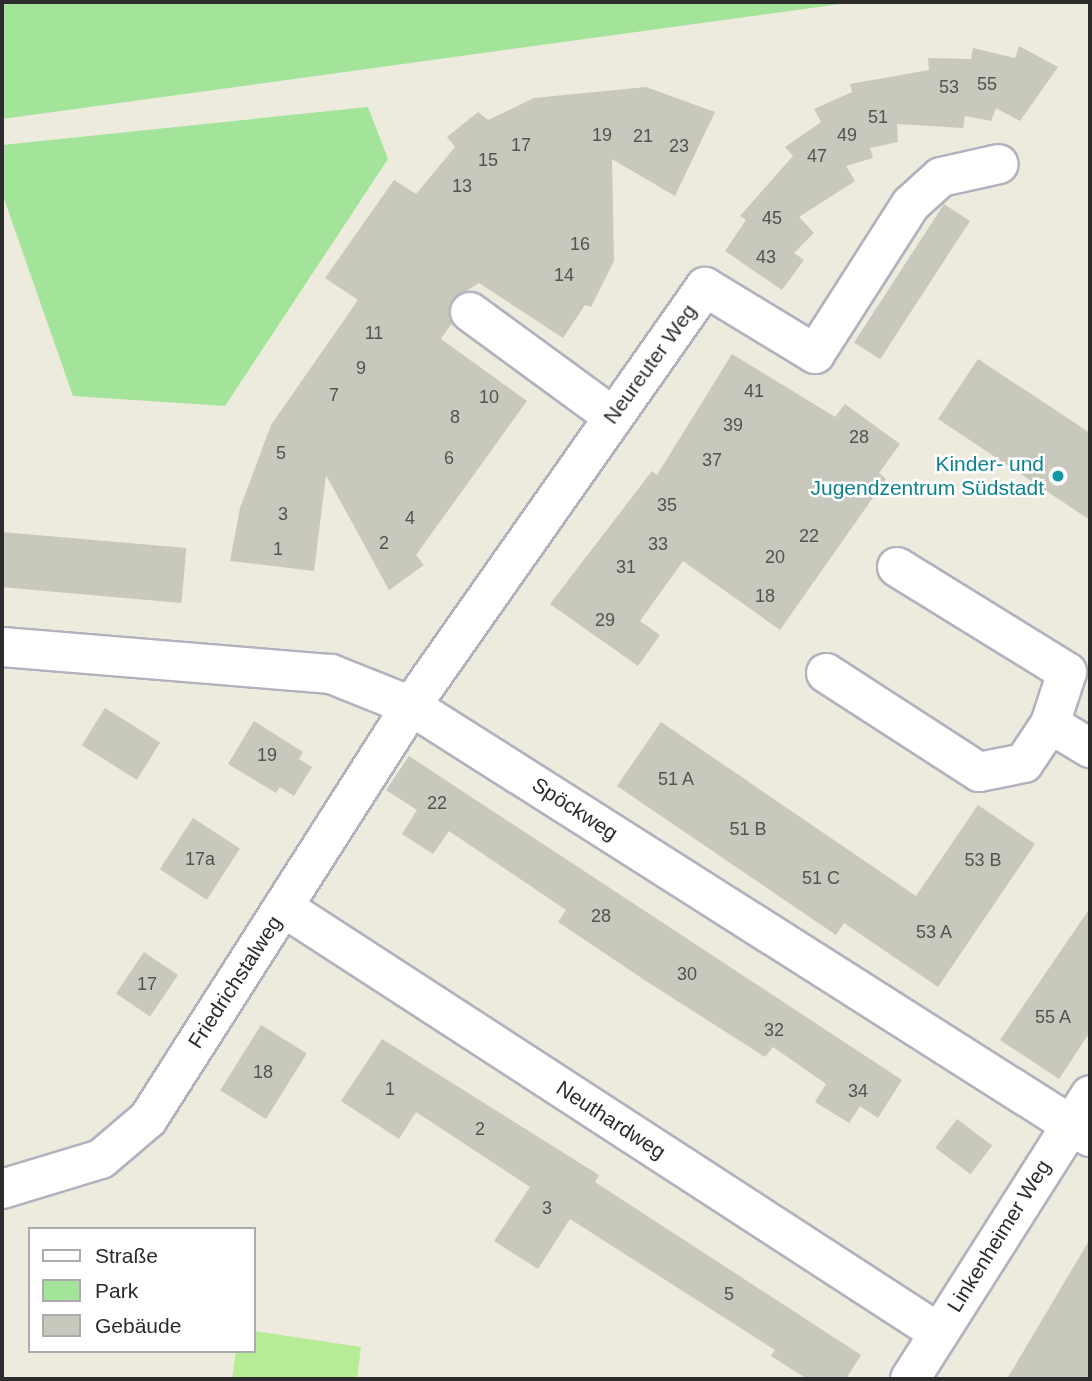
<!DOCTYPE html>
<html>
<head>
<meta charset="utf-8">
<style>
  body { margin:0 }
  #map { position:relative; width:1092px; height:1381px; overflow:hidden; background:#edeade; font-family:Arial,sans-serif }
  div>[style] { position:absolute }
  .green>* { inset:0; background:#a3e49a }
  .pitch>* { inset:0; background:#b5ec95 }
  .building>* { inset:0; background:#c9c8bc; transform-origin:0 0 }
  .roads { filter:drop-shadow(2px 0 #b2b2bf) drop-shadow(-2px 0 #b2b2bf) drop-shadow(0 2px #b2b2bf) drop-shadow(0 -2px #b2b2bf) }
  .minor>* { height:38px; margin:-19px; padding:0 19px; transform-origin:19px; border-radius:19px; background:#fff }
  .dots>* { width:19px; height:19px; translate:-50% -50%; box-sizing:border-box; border:4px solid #fff; border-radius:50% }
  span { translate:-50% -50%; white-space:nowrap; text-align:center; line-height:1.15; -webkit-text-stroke:5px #fff; paint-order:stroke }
  .number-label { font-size:18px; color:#535350 }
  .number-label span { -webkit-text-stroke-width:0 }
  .street-label { font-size:21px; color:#2c2c2c }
  .culture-label { font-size:21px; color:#0d838f }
  .right { translate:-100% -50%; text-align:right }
  .frame { position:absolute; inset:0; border:4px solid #2c2c2c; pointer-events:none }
  .legend { position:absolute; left:28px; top:1227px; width:228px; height:126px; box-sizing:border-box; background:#fff; border:2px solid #ababab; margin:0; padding:9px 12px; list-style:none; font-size:21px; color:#2c2c2c }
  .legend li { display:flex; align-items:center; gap:14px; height:35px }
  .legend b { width:35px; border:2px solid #ababab }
</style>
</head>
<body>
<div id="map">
  <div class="green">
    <i style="clip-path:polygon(2px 2px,855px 2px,2px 119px)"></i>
    <i style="clip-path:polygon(368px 107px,388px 159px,225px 406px,73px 396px,2px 193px,2px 145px)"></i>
  </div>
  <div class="pitch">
    <i style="clip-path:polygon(254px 1331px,361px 1347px,357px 1379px,232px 1379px,236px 1351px,254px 1351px)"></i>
  </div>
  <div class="building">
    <i style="clip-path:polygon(1019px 46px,1058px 67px,1020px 121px,996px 108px,991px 121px,965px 116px,963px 128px,897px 124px,898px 142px,870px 148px,873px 158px,846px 166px,855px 181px,799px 217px,814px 233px,794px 253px,804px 260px,782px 290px,725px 251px,746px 220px,740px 216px,793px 156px,785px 147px,821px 122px,814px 109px,852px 92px,850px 84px,929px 70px,928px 58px,971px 59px,973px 48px,1015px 58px)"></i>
    <i style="clip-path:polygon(646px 87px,715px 112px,675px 196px,612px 159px,614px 261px,591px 307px,585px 305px,563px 338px,479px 283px,452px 300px,452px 323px,441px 339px,527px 401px,416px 555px,424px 565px,389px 590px,326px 475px,314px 571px,230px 561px,240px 508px,271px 425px,358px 300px,325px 278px,394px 180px,416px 194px,455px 147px,447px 137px,478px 112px,488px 120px,534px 98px)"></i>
    <i style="left:944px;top:204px;width:31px;height:165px;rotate:33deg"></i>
    <i style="clip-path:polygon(732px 354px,835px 417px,845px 404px,900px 444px,879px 473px,886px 479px,780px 630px,683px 561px,640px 621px,660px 635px,638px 666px,550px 604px,652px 471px,657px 475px)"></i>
    <i style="clip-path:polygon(978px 359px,1090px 433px,1090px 520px,938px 419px)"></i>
    <i style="left:2px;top:532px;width:185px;height:55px;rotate:5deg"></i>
    <i style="left:105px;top:708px;width:65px;height:44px;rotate:32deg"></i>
    <i style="clip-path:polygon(254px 721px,303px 752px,299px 759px,312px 767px,294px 796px,280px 787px,276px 793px,228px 764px)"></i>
    <i style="clip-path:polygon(661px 722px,916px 896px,978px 805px,1035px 844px,938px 987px,844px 923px,836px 935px,617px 786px)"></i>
    <i style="clip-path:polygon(409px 756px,902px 1080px,878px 1118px,860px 1106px,849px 1123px,815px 1102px,826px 1084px,773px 1047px,765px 1057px,646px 981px,558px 922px,566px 910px,449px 831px,433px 854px,402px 834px,417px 810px,386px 790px)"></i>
    <i style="left:193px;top:818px;width:56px;height:61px;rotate:33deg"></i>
    <i style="clip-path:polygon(1090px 908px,1090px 1032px,1059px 1079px,1000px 1040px)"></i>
    <i style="left:144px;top:952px;width:41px;height:50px;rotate:34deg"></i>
    <i style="left:261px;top:1025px;width:54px;height:77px;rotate:32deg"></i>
    <i style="clip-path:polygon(382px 1039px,599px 1175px,595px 1182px,861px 1355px,846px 1379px,807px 1379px,771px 1356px,775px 1350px,570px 1219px,538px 1269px,494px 1241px,530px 1187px,416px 1112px,399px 1139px,341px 1101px)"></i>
    <i style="left:957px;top:1119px;width:44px;height:36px;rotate:37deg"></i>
    <i style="clip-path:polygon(1090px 1239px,1090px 1379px,1007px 1379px)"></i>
  </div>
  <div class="roads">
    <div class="minor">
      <i style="left:470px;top:312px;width:176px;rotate:36.2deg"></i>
      <i style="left:897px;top:567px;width:200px;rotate:31.7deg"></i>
      <i style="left:1067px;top:672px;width:55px;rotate:108.1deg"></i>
      <i style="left:1050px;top:724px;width:47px;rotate:31deg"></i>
      <i style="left:2px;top:647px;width:330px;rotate:4.7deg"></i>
      <i style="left:331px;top:674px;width:86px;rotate:21.8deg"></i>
      <i style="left:411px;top:706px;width:804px;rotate:32.41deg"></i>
      <i style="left:826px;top:673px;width:182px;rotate:32.9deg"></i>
      <i style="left:979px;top:772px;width:46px;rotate:-11.3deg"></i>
      <i style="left:1024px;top:763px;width:47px;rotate:-56.3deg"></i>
      <i style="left:283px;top:907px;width:782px;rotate:33deg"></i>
      <i style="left:2px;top:1189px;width:103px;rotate:-16.9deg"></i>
      <i style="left:101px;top:1159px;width:62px;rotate:-40.4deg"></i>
      <i style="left:148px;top:1119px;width:490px;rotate:-57.5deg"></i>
      <i style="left:411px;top:706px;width:512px;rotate:-54.94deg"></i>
      <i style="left:705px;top:287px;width:129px;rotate:31.3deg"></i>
      <i style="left:815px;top:354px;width:178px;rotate:-57.4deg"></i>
      <i style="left:911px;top:204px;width:40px;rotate:-42deg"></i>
      <i style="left:941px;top:177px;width:59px;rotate:-12.6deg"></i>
      <i style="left:910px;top:1379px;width:336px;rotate:-57.6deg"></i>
    </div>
  </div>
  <div class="dots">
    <i style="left:1058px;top:476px;background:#0f9aa8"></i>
  </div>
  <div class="number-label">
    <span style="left:987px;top:84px">55</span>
    <span style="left:949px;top:87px">53</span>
    <span style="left:878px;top:117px">51</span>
    <span style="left:602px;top:135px">19</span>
    <span style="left:847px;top:135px">49</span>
    <span style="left:643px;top:136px">21</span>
    <span style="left:521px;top:145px">17</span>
    <span style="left:679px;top:146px">23</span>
    <span style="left:817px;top:156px">47</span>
    <span style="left:488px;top:160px">15</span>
    <span style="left:462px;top:186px">13</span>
    <span style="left:772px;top:218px">45</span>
    <span style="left:580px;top:244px">16</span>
    <span style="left:766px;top:257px">43</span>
    <span style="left:564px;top:275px">14</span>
    <span style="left:374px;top:333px">11</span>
    <span style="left:361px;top:368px">9</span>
    <span style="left:754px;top:391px">41</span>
    <span style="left:334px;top:395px">7</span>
    <span style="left:489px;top:397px">10</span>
    <span style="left:455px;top:417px">8</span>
    <span style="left:733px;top:425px">39</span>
    <span style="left:859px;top:437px">28</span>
    <span style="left:281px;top:453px">5</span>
    <span style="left:449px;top:458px">6</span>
    <span style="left:712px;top:460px">37</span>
    <span style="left:667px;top:505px">35</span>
    <span style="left:283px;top:514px">3</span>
    <span style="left:410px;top:518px">4</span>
    <span style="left:809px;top:536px">22</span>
    <span style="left:384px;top:543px">2</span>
    <span style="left:658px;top:544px">33</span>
    <span style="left:278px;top:549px">1</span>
    <span style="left:775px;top:557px">20</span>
    <span style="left:626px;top:567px">31</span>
    <span style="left:765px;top:596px">18</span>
    <span style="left:605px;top:620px">29</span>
    <span style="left:267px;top:755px">19</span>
    <span style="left:676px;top:779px">51 A</span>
    <span style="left:437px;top:803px">22</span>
    <span style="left:748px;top:829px">51 B</span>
    <span style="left:200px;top:859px">17a</span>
    <span style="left:983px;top:860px">53 B</span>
    <span style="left:821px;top:878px">51 C</span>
    <span style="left:601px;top:916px">28</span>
    <span style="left:934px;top:932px">53 A</span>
    <span style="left:687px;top:974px">30</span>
    <span style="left:147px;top:984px">17</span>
    <span style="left:1053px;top:1017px">55 A</span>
    <span style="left:774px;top:1030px">32</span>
    <span style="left:263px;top:1072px">18</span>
    <span style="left:390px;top:1089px">1</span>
    <span style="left:858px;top:1091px">34</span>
    <span style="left:480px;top:1129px">2</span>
    <span style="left:547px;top:1208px">3</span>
    <span style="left:729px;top:1294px">5</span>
  </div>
  <div class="street-label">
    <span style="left:650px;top:364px;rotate:-54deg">Neureuter Weg</span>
    <span style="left:575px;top:809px;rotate:33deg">Spöckweg</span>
    <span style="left:235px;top:982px;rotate:-57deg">Friedrichstalweg</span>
    <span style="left:611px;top:1120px;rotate:33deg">Neuthardweg</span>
    <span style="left:999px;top:1236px;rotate:-58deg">Linkenheimer Weg</span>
  </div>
  <div class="culture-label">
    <span class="right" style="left:1044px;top:476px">Kinder- und<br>Jugendzentrum Südstadt</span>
  </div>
  <div class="frame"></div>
  <ul class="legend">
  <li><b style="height:9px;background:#fff"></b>Straße</li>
  <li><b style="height:19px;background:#a3e49a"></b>Park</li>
  <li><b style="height:19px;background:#c9c8bc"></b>Gebäude</li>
  </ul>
</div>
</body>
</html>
